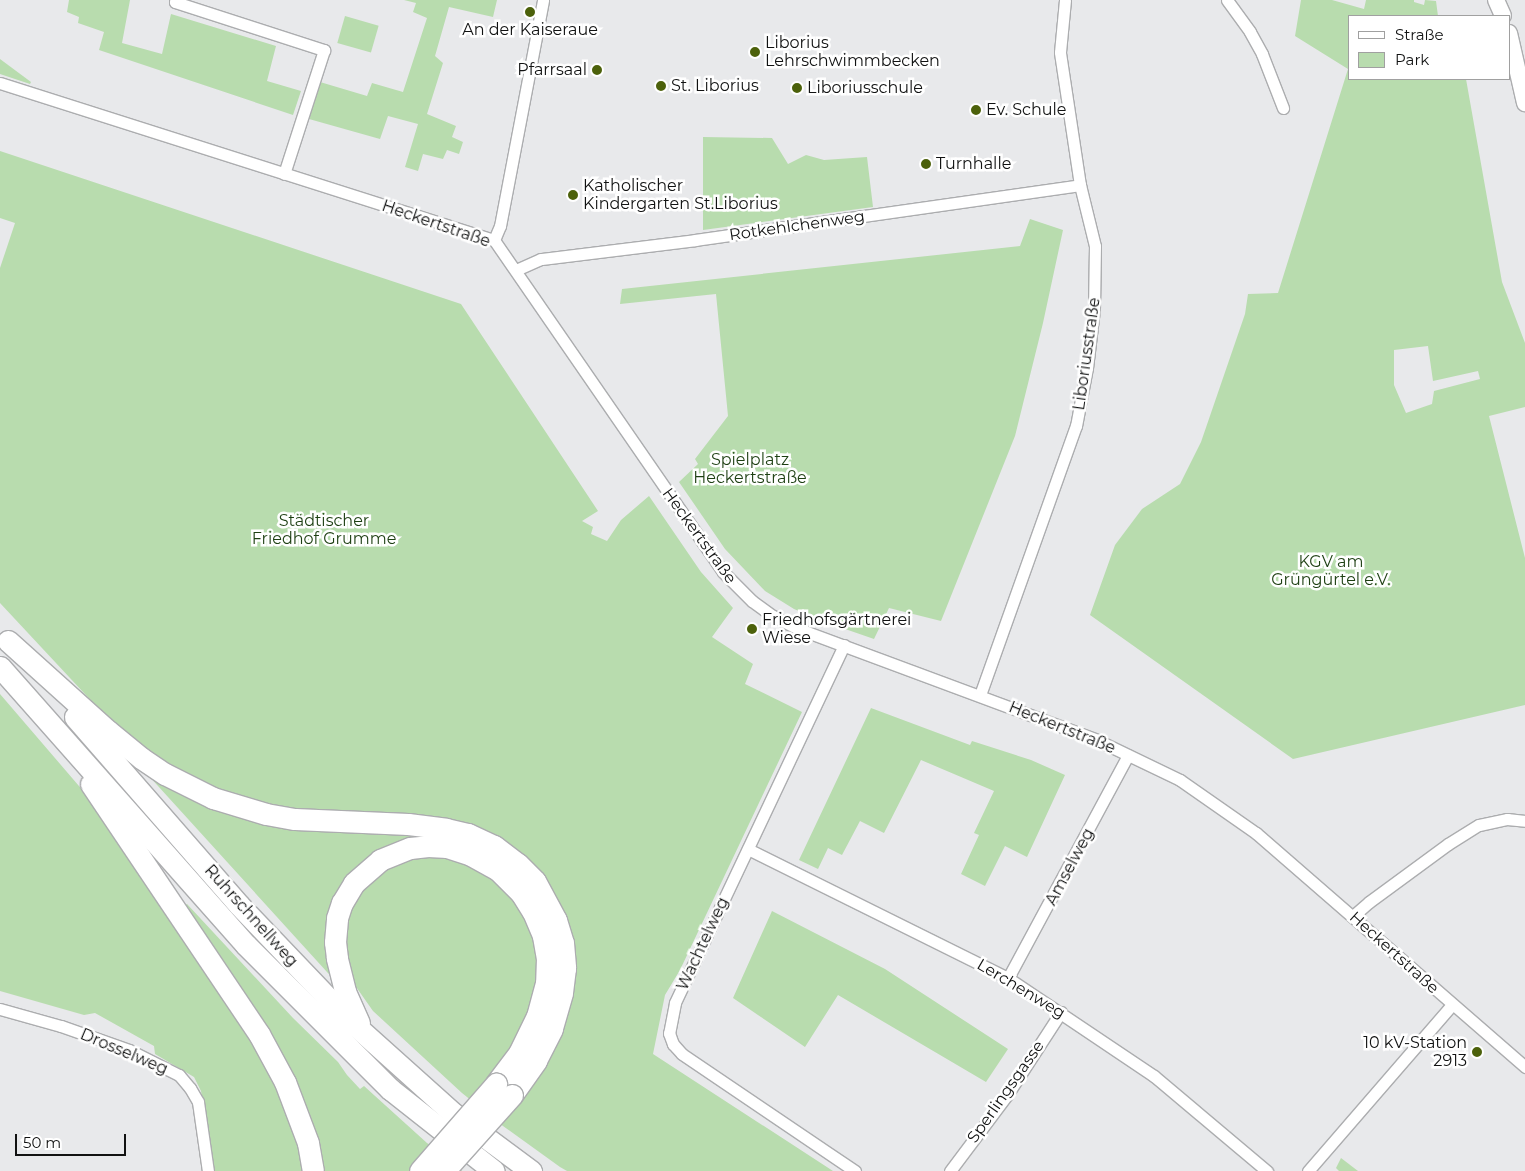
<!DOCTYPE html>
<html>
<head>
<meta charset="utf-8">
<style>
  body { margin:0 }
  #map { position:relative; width:1525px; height:1171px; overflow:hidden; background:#e8e9eb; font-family:Montserrat,sans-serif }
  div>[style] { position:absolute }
  .green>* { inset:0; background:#b8dcae; transform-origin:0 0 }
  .roads { filter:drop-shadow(1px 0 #acadaf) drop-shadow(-1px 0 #acadaf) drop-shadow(0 1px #acadaf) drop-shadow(0 -1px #acadaf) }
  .street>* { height:11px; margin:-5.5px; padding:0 5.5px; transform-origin:5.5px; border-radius:5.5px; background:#fff }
  .secondary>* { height:16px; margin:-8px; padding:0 8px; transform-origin:8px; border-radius:8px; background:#fff }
  .highway>* { height:21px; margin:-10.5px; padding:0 10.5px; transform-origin:10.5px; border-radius:10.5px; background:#fff }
  .bridges { filter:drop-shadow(1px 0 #acadaf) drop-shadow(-1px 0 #acadaf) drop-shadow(0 1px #acadaf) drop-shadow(0 -1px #acadaf) }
  .highway-bridge>* { height:21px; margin:-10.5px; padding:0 10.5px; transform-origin:10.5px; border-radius:10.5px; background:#fff }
  .dots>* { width:14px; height:14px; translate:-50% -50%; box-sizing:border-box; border:2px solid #fff; border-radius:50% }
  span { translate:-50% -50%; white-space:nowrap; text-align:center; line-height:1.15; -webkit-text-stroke:5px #fff; paint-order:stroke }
  .poi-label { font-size:16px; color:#111212 }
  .left { translate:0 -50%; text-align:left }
  .right { translate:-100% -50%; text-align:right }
  .street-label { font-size:16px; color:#111212 }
  .park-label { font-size:16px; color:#1d3f12 }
  .legend { position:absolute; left:1348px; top:15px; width:162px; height:65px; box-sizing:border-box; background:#fff; border:1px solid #a0a0a0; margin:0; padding:6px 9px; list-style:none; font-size:15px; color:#111212 }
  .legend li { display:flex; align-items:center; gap:10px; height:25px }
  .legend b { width:25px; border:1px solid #a0a0a0 }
  .scale { position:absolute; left:15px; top:1134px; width:111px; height:22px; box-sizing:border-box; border:2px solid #111212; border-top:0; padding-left:6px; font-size:15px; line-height:18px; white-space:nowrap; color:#111212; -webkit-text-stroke:4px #fff; paint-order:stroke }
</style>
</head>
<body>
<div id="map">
  <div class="green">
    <i style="clip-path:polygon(69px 0,130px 0,122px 43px,162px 54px,171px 14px,276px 46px,267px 81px,301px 91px,293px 115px,99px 50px,104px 32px,78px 23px,79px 17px,67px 12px)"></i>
    <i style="clip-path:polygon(404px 0,497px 0,493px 17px,449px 7px,435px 56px,443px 63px,427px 114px,456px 126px,452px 137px,463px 142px,459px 154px,447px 150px,443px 159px,423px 154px,418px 171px,405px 167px,418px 124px,388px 116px,380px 139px,309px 119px,320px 82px,367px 96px,372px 83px,403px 92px,427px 18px,413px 12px,416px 3px)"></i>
    <i style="clip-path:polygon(evenodd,1301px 0,1332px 0,1364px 9px,1366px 0,1414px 0,1414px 2px,1424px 5px,1425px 0,1436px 1px,1438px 16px,1349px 16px,1349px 79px,1466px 79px,1502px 282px,1525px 343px,1525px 407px,1489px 416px,1525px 558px,1525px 705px,1293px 759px,1090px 615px,1115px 545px,1142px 509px,1180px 484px,1201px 442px,1245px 314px,1248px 294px,1278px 293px,1348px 69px,1295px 36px,1301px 0,1428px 346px,1433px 381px,1478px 371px,1480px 379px,1434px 391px,1432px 404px,1406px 413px,1394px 385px,1394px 350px,1428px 346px)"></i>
    <i style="left:345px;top:16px;width:35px;height:28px;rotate:16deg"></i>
    <i style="clip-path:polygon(0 59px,31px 82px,30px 84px,0 74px)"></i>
    <i style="clip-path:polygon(703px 137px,772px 138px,788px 164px,806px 155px,824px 160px,867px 157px,873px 207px,703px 230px)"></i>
    <i style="clip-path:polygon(0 151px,461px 304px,598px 511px,582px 521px,593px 527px,591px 534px,607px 541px,621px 520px,649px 496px,701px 572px,733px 608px,712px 637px,753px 664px,745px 684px,802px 712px,680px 970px,665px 995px,653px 1054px,833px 1171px,567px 1171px,560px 1167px,503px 1126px,462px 1093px,373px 1011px,354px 984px,344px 954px,348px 911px,357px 892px,381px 870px,416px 854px,459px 858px,500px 882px,530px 924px,557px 1036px,519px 854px,294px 812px,217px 791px,152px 756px,111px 722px,0 603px,0 268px,15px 223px,0 218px)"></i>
    <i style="clip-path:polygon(1030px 219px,1063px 230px,1043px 323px,1015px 436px,941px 621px,889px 608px,874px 639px,822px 621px,794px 609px,765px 591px,725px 549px,679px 482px,698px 464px,695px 459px,728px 416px,716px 294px,620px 304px,622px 289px,1020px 246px)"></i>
    <i style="clip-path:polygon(0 694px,103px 814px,234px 1009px,278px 1085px,306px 1171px,214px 1171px,201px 1091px,194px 1077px,155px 1054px,154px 1046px,95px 1013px,84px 1015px,0 991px)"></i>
    <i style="clip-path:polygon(871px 708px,970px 745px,972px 741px,1031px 760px,1065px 775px,1027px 857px,1005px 846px,985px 886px,961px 874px,979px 835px,974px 833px,994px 791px,921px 760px,884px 833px,860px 821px,842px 855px,828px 848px,818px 869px,799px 860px)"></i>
    <i style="clip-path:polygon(138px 764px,183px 792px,419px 833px,420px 838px,350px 878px,337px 983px)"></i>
    <i style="clip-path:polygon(187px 904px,293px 1018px,338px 1062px,347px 1075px,360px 1089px,364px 1086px,427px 1143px,453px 1161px,462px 1171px,321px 1171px,184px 906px)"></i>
    <i style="clip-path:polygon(772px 911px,885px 969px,1008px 1049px,986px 1082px,838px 995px,805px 1047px,733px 998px)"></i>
    <i style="clip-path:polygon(1341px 1158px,1358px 1171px,1339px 1171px,1336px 1168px)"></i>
  </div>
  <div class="roads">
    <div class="street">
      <i style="left:176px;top:0;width:2px;rotate:117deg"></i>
      <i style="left:175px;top:2px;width:157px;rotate:17.9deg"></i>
      <i style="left:324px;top:50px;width:130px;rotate:107.9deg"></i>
      <i style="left:1227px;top:0;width:39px;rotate:54deg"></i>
      <i style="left:1250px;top:32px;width:25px;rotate:61deg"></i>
      <i style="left:1262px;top:54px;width:58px;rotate:68.7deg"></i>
      <i style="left:0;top:83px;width:518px;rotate:17.63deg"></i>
      <i style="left:494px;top:240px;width:403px;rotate:55.4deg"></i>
      <i style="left:723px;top:572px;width:41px;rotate:45deg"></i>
      <i style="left:752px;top:601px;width:26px;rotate:36deg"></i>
      <i style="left:773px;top:616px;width:29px;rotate:27deg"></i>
      <i style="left:799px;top:629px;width:318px;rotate:20.4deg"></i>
      <i style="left:1097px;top:740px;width:92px;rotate:25.7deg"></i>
      <i style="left:1180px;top:780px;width:93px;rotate:34.9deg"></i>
      <i style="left:1256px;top:833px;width:357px;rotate:41deg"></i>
      <i style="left:494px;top:240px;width:15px;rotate:-67deg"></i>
      <i style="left:500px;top:226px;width:230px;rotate:-79.2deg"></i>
      <i style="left:516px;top:270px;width:27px;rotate:-24deg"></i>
      <i style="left:541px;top:259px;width:155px;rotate:-7deg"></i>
      <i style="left:695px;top:240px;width:389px;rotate:-8.1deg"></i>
      <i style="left:844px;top:645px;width:396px;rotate:115.3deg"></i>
      <i style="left:675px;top:1003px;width:31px;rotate:101deg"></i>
      <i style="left:669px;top:1033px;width:12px;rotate:70deg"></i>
      <i style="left:673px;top:1044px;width:13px;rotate:48deg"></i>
      <i style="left:682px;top:1054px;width:209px;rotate:34.1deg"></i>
      <i style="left:980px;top:695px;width:286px;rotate:-70.4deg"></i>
      <i style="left:1076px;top:426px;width:59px;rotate:-79.3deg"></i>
      <i style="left:1087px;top:368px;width:59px;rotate:-83.2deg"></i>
      <i style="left:1094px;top:309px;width:63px;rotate:-89.1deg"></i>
      <i style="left:1095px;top:246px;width:63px;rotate:-103.8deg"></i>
      <i style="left:1080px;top:185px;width:134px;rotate:-98.6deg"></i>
      <i style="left:1060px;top:52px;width:52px;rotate:-84.5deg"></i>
      <i style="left:748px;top:849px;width:290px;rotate:26.4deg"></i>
      <i style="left:1008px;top:978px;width:176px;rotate:33.9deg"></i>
      <i style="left:1154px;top:1076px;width:148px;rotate:40.1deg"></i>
      <i style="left:1353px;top:916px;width:21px;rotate:-41deg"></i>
      <i style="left:1369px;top:902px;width:98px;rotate:-36.3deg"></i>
      <i style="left:1448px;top:844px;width:36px;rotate:-32deg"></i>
      <i style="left:1479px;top:825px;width:29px;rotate:-12deg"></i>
      <i style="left:1507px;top:819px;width:18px;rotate:6deg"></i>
      <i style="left:1008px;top:978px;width:253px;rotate:-61.7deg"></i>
      <i style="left:0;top:1009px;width:63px;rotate:15.6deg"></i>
      <i style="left:61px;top:1026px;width:72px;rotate:19.4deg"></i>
      <i style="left:129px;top:1050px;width:56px;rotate:26.6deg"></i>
      <i style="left:179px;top:1075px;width:17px;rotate:50deg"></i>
      <i style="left:190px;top:1088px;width:16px;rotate:60deg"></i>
      <i style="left:198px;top:1102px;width:70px;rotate:81.8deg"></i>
      <i style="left:950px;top:1171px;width:95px;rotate:-53.1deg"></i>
      <i style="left:1007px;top:1095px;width:99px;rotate:-57deg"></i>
      <i style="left:1308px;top:1171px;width:220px;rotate:-49.1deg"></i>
    </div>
    <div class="secondary">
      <i style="left:1496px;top:0;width:17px;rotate:66deg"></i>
      <i style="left:1509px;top:33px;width:72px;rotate:77.1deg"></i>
    </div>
    <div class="highway">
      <i style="left:8px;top:641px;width:135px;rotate:42deg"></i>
      <i style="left:108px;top:731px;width:43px;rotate:39.3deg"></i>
      <i style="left:141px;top:758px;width:29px;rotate:34deg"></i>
      <i style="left:165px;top:774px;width:54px;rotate:26.6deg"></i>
      <i style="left:213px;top:798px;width:55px;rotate:16.8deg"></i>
      <i style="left:266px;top:814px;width:29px;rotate:10deg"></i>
      <i style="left:295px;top:819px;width:113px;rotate:2.5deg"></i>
      <i style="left:408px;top:824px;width:38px;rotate:7deg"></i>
      <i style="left:446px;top:829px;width:23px;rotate:13deg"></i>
      <i style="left:468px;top:834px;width:29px;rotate:25deg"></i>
      <i style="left:494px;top:846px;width:30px;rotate:37deg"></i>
      <i style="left:518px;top:864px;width:24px;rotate:45deg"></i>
      <i style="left:535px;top:881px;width:44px;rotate:61.7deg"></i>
      <i style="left:556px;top:920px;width:24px;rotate:73deg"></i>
      <i style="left:563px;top:943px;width:25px;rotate:85deg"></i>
      <i style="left:565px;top:968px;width:25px;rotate:97deg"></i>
      <i style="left:562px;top:993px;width:37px;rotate:106deg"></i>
      <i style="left:552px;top:1029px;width:36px;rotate:117deg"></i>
      <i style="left:536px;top:1061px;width:42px;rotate:125.2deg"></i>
      <i style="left:0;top:667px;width:371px;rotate:48.5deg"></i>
      <i style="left:246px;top:945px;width:204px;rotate:45deg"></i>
      <i style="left:390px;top:1089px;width:132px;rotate:38.3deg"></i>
      <i style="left:75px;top:717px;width:249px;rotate:48.9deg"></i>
      <i style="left:239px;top:905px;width:158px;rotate:46.3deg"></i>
      <i style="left:348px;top:1019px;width:142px;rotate:41.9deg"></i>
      <i style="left:454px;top:1114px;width:96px;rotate:36.5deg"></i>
      <i style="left:91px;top:784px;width:301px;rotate:56.1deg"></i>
      <i style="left:259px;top:1034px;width:55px;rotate:61.6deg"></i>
      <i style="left:285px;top:1082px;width:65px;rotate:69.3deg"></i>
      <i style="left:308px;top:1143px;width:28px;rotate:80deg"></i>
      <i style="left:359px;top:1023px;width:35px;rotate:-114deg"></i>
      <i style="left:345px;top:991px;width:34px;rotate:-104deg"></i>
      <i style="left:337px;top:958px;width:16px;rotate:-97deg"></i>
      <i style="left:335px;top:942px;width:24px;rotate:-85deg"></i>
      <i style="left:337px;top:918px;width:16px;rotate:-72deg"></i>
      <i style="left:342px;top:903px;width:23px;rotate:-59deg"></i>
      <i style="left:354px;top:883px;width:35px;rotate:-41deg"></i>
      <i style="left:380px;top:860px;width:32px;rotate:-22deg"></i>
      <i style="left:410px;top:848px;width:18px;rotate:-6deg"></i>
      <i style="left:428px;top:846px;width:19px;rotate:3deg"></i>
      <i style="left:447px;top:847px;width:25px;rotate:18deg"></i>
      <i style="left:471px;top:855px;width:31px;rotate:29deg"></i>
      <i style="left:498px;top:870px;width:33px;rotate:45deg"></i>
      <i style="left:521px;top:893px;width:22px;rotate:58deg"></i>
      <i style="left:533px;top:912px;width:26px;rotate:67deg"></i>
      <i style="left:543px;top:936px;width:22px;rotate:80deg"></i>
      <i style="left:547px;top:958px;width:25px;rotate:92deg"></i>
      <i style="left:546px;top:983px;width:34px;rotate:105deg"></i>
      <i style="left:537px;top:1016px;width:41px;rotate:115.9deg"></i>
      <i style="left:519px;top:1053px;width:39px;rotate:127deg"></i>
    </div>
  </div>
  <div class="bridges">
    <div class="highway-bridge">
      <i style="left:420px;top:1171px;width:116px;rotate:-48.9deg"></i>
      <i style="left:444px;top:1171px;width:102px;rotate:-48.2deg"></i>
    </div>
  </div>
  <div class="dots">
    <i style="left:530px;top:12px;background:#4c610b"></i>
    <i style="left:755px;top:52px;background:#4c610b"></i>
    <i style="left:597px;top:70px;background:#4c610b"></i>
    <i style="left:661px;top:86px;background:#4c610b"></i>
    <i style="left:797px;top:88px;background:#4c610b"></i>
    <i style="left:976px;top:110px;background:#4c610b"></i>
    <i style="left:926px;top:164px;background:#4c610b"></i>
    <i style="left:573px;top:195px;background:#4c610b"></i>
    <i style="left:752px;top:629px;background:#4c610b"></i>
    <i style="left:1477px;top:1052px;background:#4c610b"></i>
  </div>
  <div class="poi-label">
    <span style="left:530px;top:30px">An der Kaiseraue</span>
    <span class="left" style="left:765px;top:52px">Liborius<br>Lehrschwimmbecken</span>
    <span class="right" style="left:587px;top:70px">Pfarrsaal</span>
    <span class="left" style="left:671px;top:86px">St. Liborius</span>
    <span class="left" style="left:807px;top:88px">Liboriusschule</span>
    <span class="left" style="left:986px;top:110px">Ev. Schule</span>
    <span class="left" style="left:936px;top:164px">Turnhalle</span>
    <span class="left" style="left:583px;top:195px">Katholischer<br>Kindergarten St.Liborius</span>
    <span class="left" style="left:762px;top:629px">Friedhofsgärtnerei<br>Wiese</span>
    <span class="right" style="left:1467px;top:1052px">10 kV-Station<br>2913</span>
  </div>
  <div class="street-label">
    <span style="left:436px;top:224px;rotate:19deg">Heckertstraße</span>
    <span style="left:797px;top:226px;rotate:-8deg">Rotkehlchenweg</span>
    <span style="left:1087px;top:354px;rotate:-82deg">Liboriusstraße</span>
    <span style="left:699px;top:536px;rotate:54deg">Heckertstraße</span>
    <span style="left:1062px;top:728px;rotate:22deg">Heckertstraße</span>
    <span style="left:1070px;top:867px;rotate:-62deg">Amselweg</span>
    <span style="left:251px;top:916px;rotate:48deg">Ruhrschnellweg</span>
    <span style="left:703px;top:944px;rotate:-65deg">Wachtelweg</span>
    <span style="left:1394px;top:953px;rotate:42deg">Heckertstraße</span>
    <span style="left:1021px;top:989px;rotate:31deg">Lerchenweg</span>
    <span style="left:124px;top:1052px;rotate:23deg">Drosselweg</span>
    <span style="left:1006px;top:1092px;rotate:-55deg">Sperlingsgasse</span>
  </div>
  <div class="park-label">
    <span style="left:750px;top:469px">Spielplatz<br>Heckertstraße</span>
    <span style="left:324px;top:530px">Städtischer<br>Friedhof Grumme</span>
    <span style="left:1331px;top:571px">KGV am<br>Grüngürtel e.V.</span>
  </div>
  <ul class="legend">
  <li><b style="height:6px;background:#fff"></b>Straße</li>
  <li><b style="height:14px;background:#b8dcae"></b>Park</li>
  </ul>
  <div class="scale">50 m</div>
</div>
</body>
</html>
